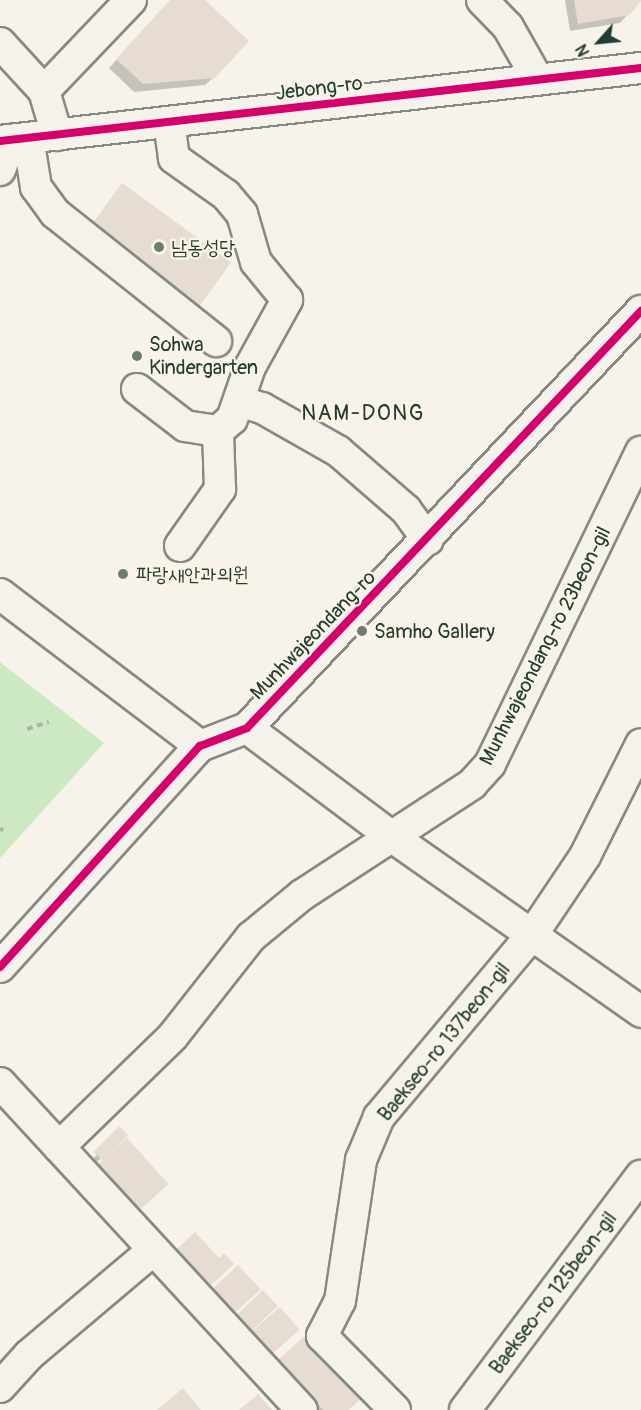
<!DOCTYPE html>
<html>
<head>
<meta charset="utf-8">
<style>
  body { margin:0 }
  #map { position:relative; width:641px; height:1410px; overflow:hidden; background:#f7f3ea; font-family:Pangolin,"Poor Story",sans-serif }
  div>[style] { position:absolute }
  .green>* { inset:0; background:#cde9c4 }
  .shadow>* { inset:0; background:#0003; transform-origin:0 0 }
  .building>* { inset:0; background:#e6dcd1; transform-origin:0 0 }
  .path>* { height:4px; margin-top:-2px; transform-origin:0; background:repeating-linear-gradient(90deg,#b0b2ad 0 6px,transparent 0 10.5px) }
  .roads { filter:drop-shadow(2px 0 #868984) drop-shadow(-2px 0 #868984) drop-shadow(0 2px #868984) drop-shadow(0 -2px #868984) }
  .minor>* { height:30px; margin:-15px; padding:0 15px; transform-origin:15px; border-radius:15px; background:#f5f2ec }
  .cycleway>* { height:8px; margin:-4px; padding:0 4px; transform-origin:4px; border-radius:4px; background:#d6006c }
  .dots>* { width:16px; height:16px; translate:-50% -50%; box-sizing:border-box; border:3px solid #fcf5e5; border-radius:50% }
  span { translate:-50% -50%; white-space:nowrap; text-align:center; line-height:1.15; -webkit-text-stroke:4.5px #fcf5e5; paint-order:stroke }
  .street-label { font-size:20px; color:#1f3d34 }
  .poi-label { font-size:20px; color:#1f3d34 }
  .left { translate:0 -50%; text-align:left }
  .quarter-label { font-size:22px; color:#1f3d34; letter-spacing:1.5px }
  .north { position:absolute; left:569px; top:12px; width:60px; height:60px; -webkit-text-stroke:4px #fcf5e5; paint-order:stroke; rotate:243deg; font-size:16px; font-weight:700; line-height:24px; text-align:center; color:#1f3d34 }
  .north::after { content:''; display:block; margin:auto; width:21px; height:27px; background:#1f3d34; clip-path:polygon(50% 0,100% 100%,50% 72%,0 100%) }
</style>
</head>
<body>
<div id="map">
  <div class="green">
    <i style="clip-path:polygon(0 662px,104px 743px,0 858px)"></i>
  </div>
  <div class="shadow">
    <i style="clip-path:polygon(171px 0,203px 0,214px 77px,205px 85px,134px 92px,109px 68px)"></i>
    <i style="clip-path:polygon(565px 0,640px 0,620px 23px,570px 31px)"></i>
    <i style="clip-path:polygon(123px 185px,229px 263px,77px 243px)"></i>
    <i style="clip-path:polygon(119px 1129px,125px 1135px,95px 1164px,92px 1160px)"></i>
    <i style="left:127px;top:1140px;width:59px;height:45px;rotate:48deg"></i>
    <i style="left:279px;top:1309px;width:28px;height:44px;rotate:48deg"></i>
    <i style="clip-path:polygon(309px 1334px,348px 1410px,307px 1410px,271px 1370px)"></i>
  </div>
  <div class="building">
    <i style="clip-path:polygon(170px 0,205px 0,249px 41px,215px 78px,143px 84px,116px 59px)"></i>
    <i style="clip-path:polygon(574px 0,641px 0,641px 1px,630px 15px,578px 24px)"></i>
    <i style="left:122px;top:183px;width:135px;height:59px;rotate:36deg"></i>
    <i style="left:119px;top:1126px;width:13px;height:36px;rotate:45deg"></i>
    <i style="left:127px;top:1138px;width:62px;height:40px;rotate:48deg"></i>
    <i style="clip-path:polygon(195px 1232px,219px 1258px,224px 1253px,234px 1264px,208px 1288px,174px 1252px)"></i>
    <i style="left:238px;top:1265px;width:33px;height:38px;rotate:47deg"></i>
    <i style="left:263px;top:1290px;width:22px;height:38px;rotate:47deg"></i>
    <i style="left:280px;top:1307px;width:30px;height:38px;rotate:49deg"></i>
    <i style="clip-path:polygon(309px 1332px,366px 1394px,349px 1410px,323px 1410px,278px 1360px)"></i>
    <i style="clip-path:polygon(183px 1388px,201px 1410px,157px 1410px)"></i>
    <i style="clip-path:polygon(258px 1394px,272px 1410px,239px 1410px)"></i>
  </div>
  <div class="path">
    <i style="left:27px;top:729px;width:23px;rotate:-18deg"></i>
    <i style="left:0;top:828px;width:4px;rotate:45deg"></i>
  </div>
  <div class="roads">
    <div class="minor">
      <i style="left:482px;top:0;width:37px;rotate:46deg"></i>
      <i style="left:508px;top:27px;width:59px;rotate:60.4deg"></i>
      <i style="left:0;top:43px;width:65px;rotate:47.5deg"></i>
      <i style="left:44px;top:91px;width:46px;rotate:73.5deg"></i>
      <i style="left:44px;top:91px;width:126px;rotate:-46.3deg"></i>
      <i style="left:28px;top:138px;width:50px;rotate:80.7deg"></i>
      <i style="left:36px;top:187px;width:32px;rotate:54deg"></i>
      <i style="left:55px;top:213px;width:206px;rotate:38.5deg"></i>
      <i style="left:0;top:141px;width:645px;rotate:-6.5deg"></i>
      <i style="left:0;top:170px;width:32px;rotate:-70deg"></i>
      <i style="left:137px;top:389px;width:61px;rotate:37.6deg"></i>
      <i style="left:185px;top:426px;width:33px;rotate:9deg"></i>
      <i style="left:218px;top:431px;width:18px;rotate:-41deg"></i>
      <i style="left:232px;top:419px;width:55px;rotate:-70.9deg"></i>
      <i style="left:250px;top:367px;width:77px;rotate:-61.1deg"></i>
      <i style="left:287px;top:300px;width:49px;rotate:-129.2deg"></i>
      <i style="left:256px;top:262px;width:50px;rotate:-106.3deg"></i>
      <i style="left:242px;top:214px;width:25px;rotate:-130deg"></i>
      <i style="left:226px;top:195px;width:64px;rotate:-144.6deg"></i>
      <i style="left:174px;top:158px;width:36px;rotate:-98deg"></i>
      <i style="left:241px;top:402px;width:22px;rotate:16deg"></i>
      <i style="left:262px;top:408px;width:87px;rotate:29.5deg"></i>
      <i style="left:338px;top:451px;width:90px;rotate:40.9deg"></i>
      <i style="left:406px;top:510px;width:37px;rotate:54deg"></i>
      <i style="left:180px;top:546px;width:70px;rotate:-54.9deg"></i>
      <i style="left:220px;top:489px;width:58px;rotate:-92deg"></i>
      <i style="left:0;top:594px;width:251px;rotate:37.2deg"></i>
      <i style="left:247px;top:728px;width:180px;rotate:36.9deg"></i>
      <i style="left:391px;top:836px;width:306px;rotate:35.1deg"></i>
      <i style="left:0;top:967px;width:298px;rotate:-47.9deg"></i>
      <i style="left:200px;top:746px;width:50px;rotate:-21deg"></i>
      <i style="left:247px;top:728px;width:574px;rotate:-46.62deg"></i>
      <i style="left:0;top:1083px;width:445px;rotate:47.3deg"></i>
      <i style="left:59px;top:1147px;width:159px;rotate:-44.2deg"></i>
      <i style="left:173px;top:1036px;width:126px;rotate:-51.8deg"></i>
      <i style="left:251px;top:937px;width:66px;rotate:-39.5deg"></i>
      <i style="left:302px;top:895px;width:203px;rotate:-33.1deg"></i>
      <i style="left:472px;top:784px;width:27px;rotate:-48deg"></i>
      <i style="left:490px;top:764px;width:347px;rotate:-64.2deg"></i>
      <i style="left:0;top:1387px;width:43px;rotate:-47.8deg"></i>
      <i style="left:29px;top:1355px;width:160px;rotate:-40.2deg"></i>
      <i style="left:395px;top:1410px;width:104px;rotate:-134.6deg"></i>
      <i style="left:322px;top:1336px;width:39px;rotate:-63deg"></i>
      <i style="left:340px;top:1301px;width:143px;rotate:-81.5deg"></i>
      <i style="left:361px;top:1160px;width:47px;rotate:-67.3deg"></i>
      <i style="left:379px;top:1117px;width:241px;rotate:-50deg"></i>
      <i style="left:534px;top:932px;width:92px;rotate:-56.1deg"></i>
      <i style="left:585px;top:856px;width:125px;rotate:-63.4deg"></i>
      <i style="left:465px;top:1410px;width:293px;rotate:-53.1deg"></i>
    </div>
  </div>
  <div class="cycleway">
    <i style="left:0;top:141px;width:645px;rotate:-6.5deg"></i>
    <i style="left:0;top:967px;width:298px;rotate:-47.9deg"></i>
    <i style="left:200px;top:746px;width:50px;rotate:-21deg"></i>
    <i style="left:247px;top:728px;width:574px;rotate:-46.62deg"></i>
  </div>
  <div class="dots">
    <i style="left:159px;top:247px;background:#6b7d74"></i>
    <i style="left:137px;top:356px;background:#6b7d74"></i>
    <i style="left:123px;top:574px;background:#6b7d74"></i>
    <i style="left:362px;top:631px;background:#6b7d74"></i>
  </div>
  <div class="street-label">
    <span style="left:319px;top:88px;rotate:-7deg">Jebong-ro</span>
    <span style="left:313px;top:635px;rotate:-46deg">Munhwajeondang-ro</span>
    <span style="left:545px;top:646px;rotate:-63deg">Munhwajeondang-ro 23beon-gil</span>
    <span style="left:444px;top:1042px;rotate:-51deg">Baekseo-ro 137beon-gil</span>
    <span style="left:553px;top:1293px;rotate:-53deg">Baekseo-ro 125beon-gil</span>
  </div>
  <div class="poi-label">
    <span class="left" style="left:171px;top:247px">남동성당</span>
    <span class="left" style="left:149px;top:356px">Sohwa<br>Kindergarten</span>
    <span class="left" style="left:136px;top:574px">파랑새안과의원</span>
    <span class="left" style="left:374px;top:631px">Samho Gallery</span>
  </div>
  <div class="quarter-label">
    <span style="left:363px;top:414px">NAM-DONG</span>
  </div>
  <div class="north">N</div>
</div>
</body>
</html>
